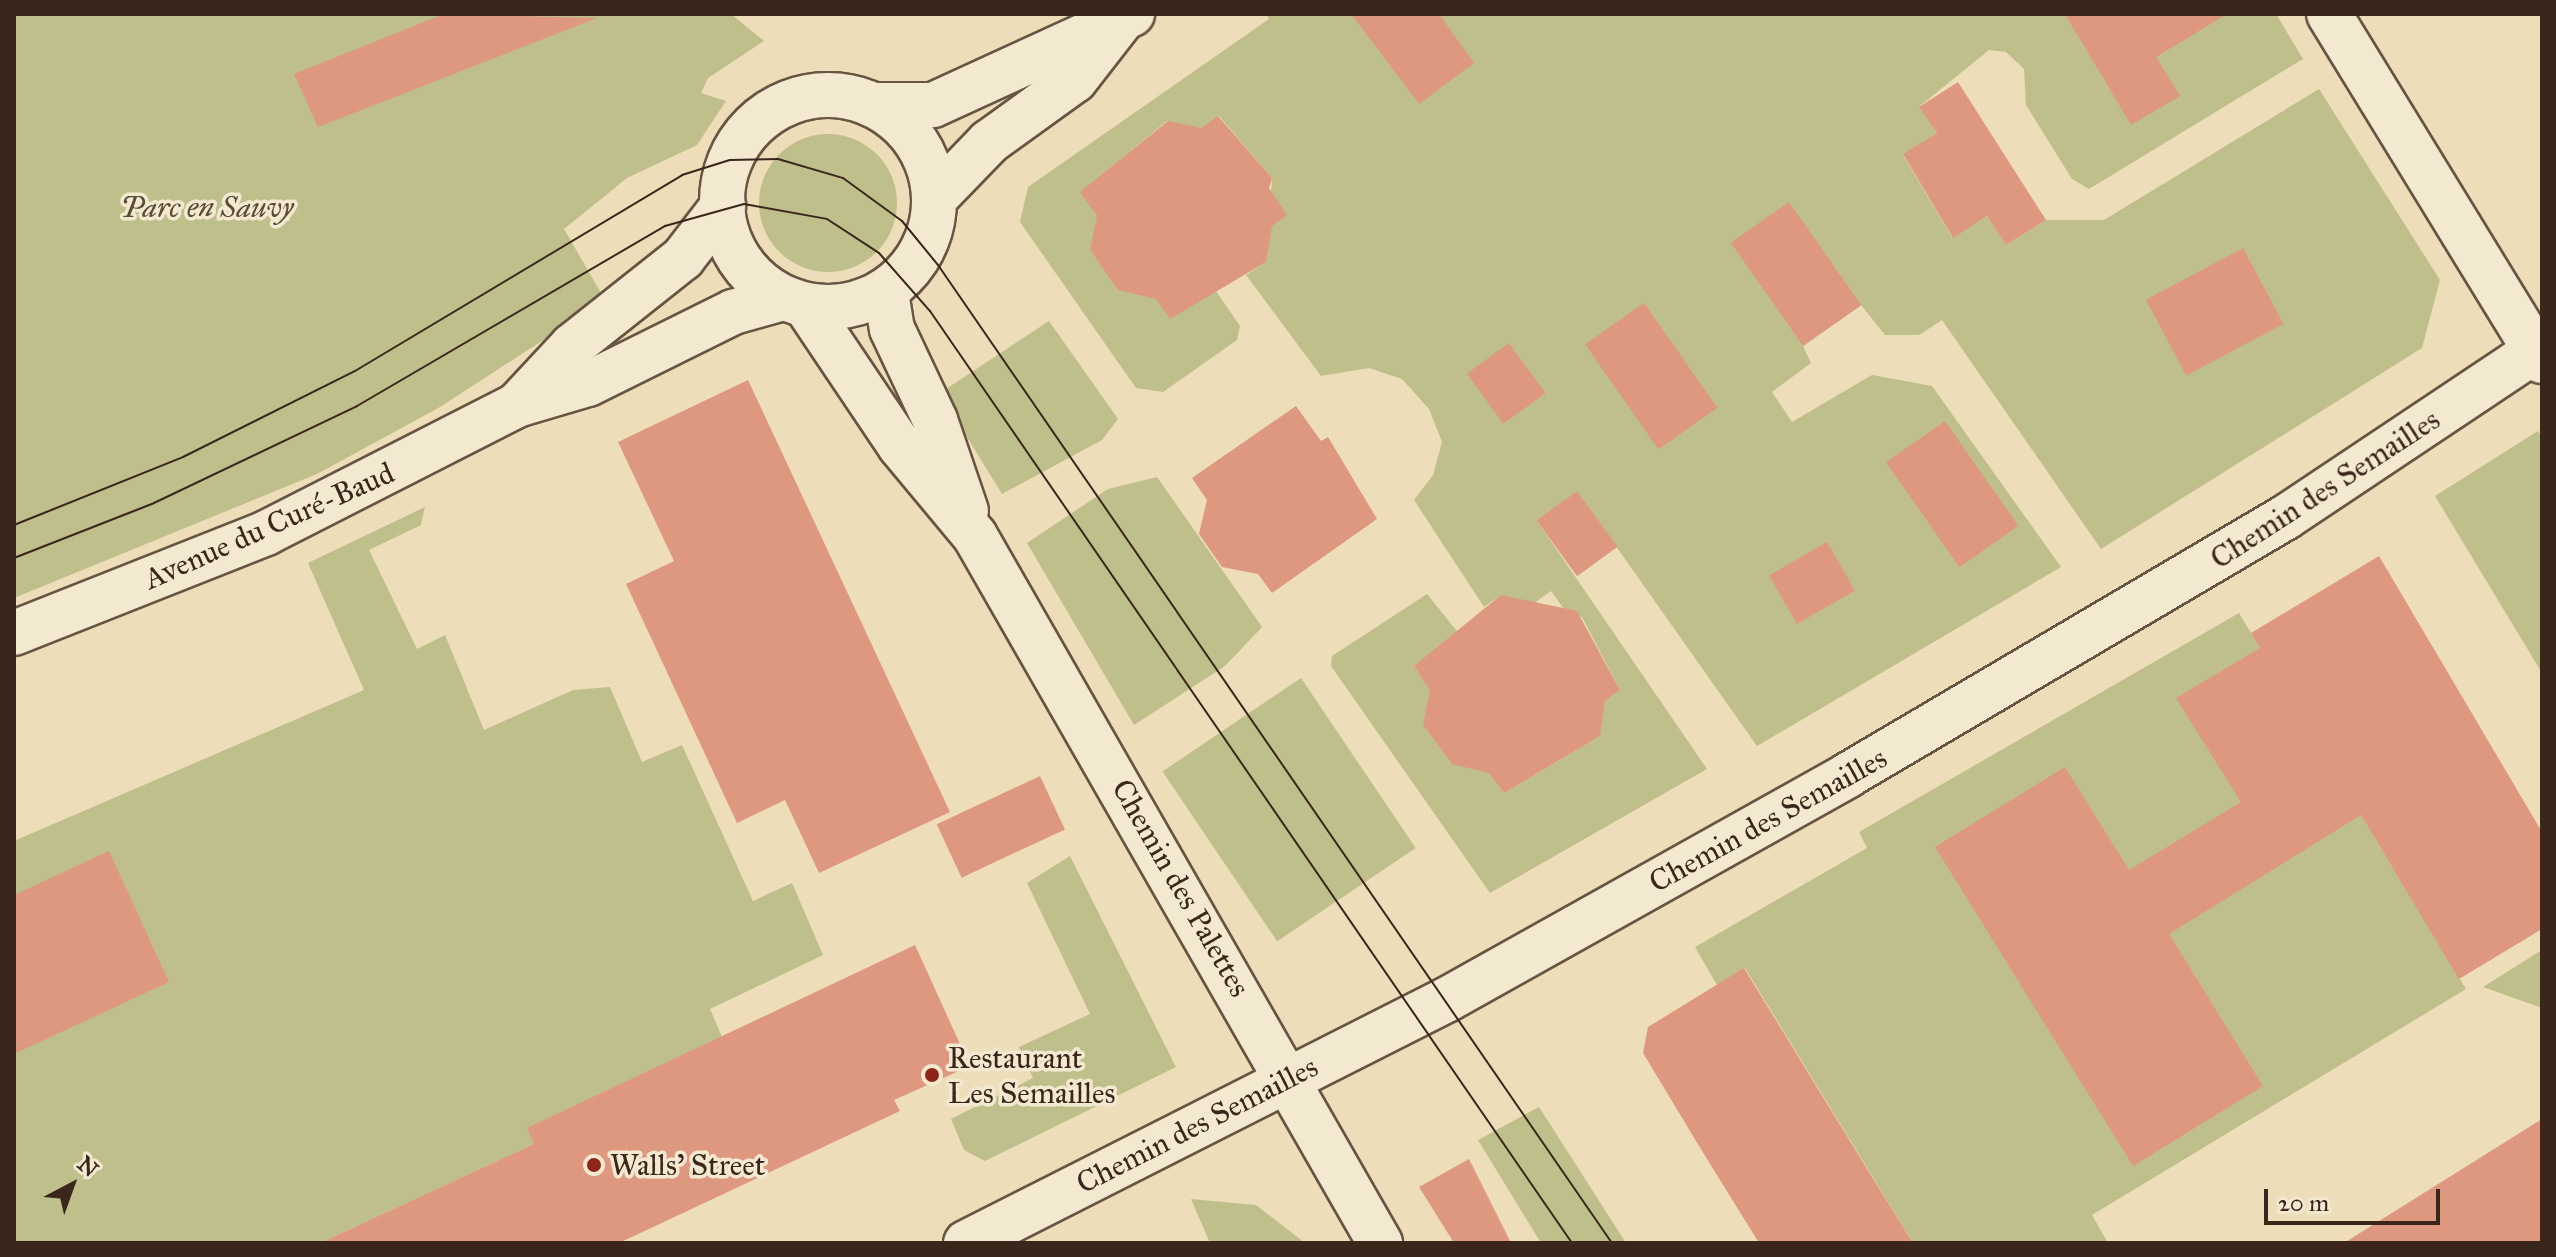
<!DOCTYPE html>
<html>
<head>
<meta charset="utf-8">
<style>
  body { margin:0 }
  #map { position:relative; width:2556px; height:1257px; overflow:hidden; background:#edddb8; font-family:"IM FELL Great Primer",serif }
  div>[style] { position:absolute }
  .green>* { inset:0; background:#bebf8a; transform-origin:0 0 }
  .round { border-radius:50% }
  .building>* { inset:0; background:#df9880; transform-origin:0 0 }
  .roads { filter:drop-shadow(2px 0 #675442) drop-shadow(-2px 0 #675442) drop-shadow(0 2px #675442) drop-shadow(0 -2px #675442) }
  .minor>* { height:44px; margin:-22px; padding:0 22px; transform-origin:22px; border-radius:22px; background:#f3e9d1 }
  .minor>.ring { margin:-22px; padding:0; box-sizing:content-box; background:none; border:44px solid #f3e9d1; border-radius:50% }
  .tram>* { height:2px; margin:-1px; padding:0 1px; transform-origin:1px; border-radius:1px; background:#3a261b }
  .dots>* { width:22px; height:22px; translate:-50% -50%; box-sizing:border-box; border:4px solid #f3e9d1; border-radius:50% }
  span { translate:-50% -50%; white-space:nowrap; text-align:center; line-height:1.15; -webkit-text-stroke:7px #f3e9d1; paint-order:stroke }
  .park-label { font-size:30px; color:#5b4c37; font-style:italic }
  .street-label { font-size:30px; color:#3a261b }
  .poi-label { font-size:30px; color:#3a261b }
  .left { translate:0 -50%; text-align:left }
  .frame { position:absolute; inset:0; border:16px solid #3a261b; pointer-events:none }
  .north { position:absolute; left:32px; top:1145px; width:80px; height:80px; -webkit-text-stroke:6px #f3e9d1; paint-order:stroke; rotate:41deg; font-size:22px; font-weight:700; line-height:32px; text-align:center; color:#3a261b }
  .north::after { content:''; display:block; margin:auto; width:28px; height:36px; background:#3a261b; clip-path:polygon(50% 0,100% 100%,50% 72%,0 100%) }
  .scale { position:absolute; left:2264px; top:1189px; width:176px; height:36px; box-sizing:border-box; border:4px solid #3a261b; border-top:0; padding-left:10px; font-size:24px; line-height:28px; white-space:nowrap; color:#3a261b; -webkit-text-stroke:6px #f3e9d1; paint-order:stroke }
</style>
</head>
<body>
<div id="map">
  <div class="green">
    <i style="clip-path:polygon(14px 14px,731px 14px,764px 41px,708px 78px,701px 93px,726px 101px,697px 145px,627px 178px,564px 229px,605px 300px,440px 407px,317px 474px,14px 598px)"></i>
    <i style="clip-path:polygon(1266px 14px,2276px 14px,2303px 59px,2089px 189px,2072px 179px,2026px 105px,2024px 69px,2006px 52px,1989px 50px,1920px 106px,1937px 133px,1903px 155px,1952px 237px,1987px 216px,2006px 245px,2046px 220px,2104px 220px,2319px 89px,2440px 280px,2422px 348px,2101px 549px,1942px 320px,1919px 335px,1885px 335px,1861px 305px,1803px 346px,1811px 363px,1772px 392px,1792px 422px,1872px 375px,1932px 386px,2061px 567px,1757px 746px,1577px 491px,1537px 521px,1707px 769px,1490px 893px,1331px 666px,1332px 656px,1427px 594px,1460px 635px,1414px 666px,1440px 705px,1423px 725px,1452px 764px,1477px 756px,1504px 793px,1600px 736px,1591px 711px,1620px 690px,1582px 617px,1569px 616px,1551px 591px,1522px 612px,1501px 595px,1484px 607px,1414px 500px,1433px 475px,1442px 442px,1429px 409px,1402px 379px,1369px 368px,1321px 376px,1246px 275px,1266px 262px,1272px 178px,1219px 116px,1188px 137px,1167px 121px,1081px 192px,1106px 230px,1090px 250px,1118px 289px,1214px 288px,1240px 326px,1237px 340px,1163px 392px,1136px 388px,1020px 222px,1028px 187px,1269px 19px)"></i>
    <i class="round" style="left:759px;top:134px;width:138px;height:138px"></i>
    <i style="clip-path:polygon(1049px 321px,1118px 419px,1102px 440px,1002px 494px,940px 393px)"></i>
    <i style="clip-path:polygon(2538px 431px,2542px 438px,2542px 673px,2435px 496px)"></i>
    <i style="clip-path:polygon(1157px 477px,1262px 627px,1225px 666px,1134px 725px,1027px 543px,1108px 489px)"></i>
    <i style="clip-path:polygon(425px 507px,421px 525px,369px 550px,417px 649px,445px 635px,484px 730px,573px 690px,610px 687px,642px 762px,682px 745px,753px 901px,792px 883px,823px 955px,710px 1009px,722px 1037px,528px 1128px,534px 1144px,320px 1243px,14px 1243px,14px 841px,364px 690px,308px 563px)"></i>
    <i style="clip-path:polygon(2239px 613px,2466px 989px,2092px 1215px,2108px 1243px,1913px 1243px,1745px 968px,1717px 985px,1695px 947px,1867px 848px,1859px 832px)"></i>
    <i style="left:1301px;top:678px;width:205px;height:167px;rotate:56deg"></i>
    <i style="clip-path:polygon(1070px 856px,1176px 1067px,985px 1161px,964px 1150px,951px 1119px,1033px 1078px,1019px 1047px,1090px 1014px,1027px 883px)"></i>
    <i style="clip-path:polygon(2542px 950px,2542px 1008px,2483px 987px)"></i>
    <i style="clip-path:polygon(1539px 1107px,1626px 1243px,1541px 1243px,1478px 1140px)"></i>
    <i style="clip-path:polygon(1191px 1199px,1256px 1205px,1305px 1243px,1210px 1243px)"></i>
  </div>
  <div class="building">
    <i style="clip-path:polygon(444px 14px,597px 18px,318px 127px,294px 74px)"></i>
    <i style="clip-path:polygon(1351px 14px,1439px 14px,1474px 63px,1419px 104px)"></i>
    <i style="clip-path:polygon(2065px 14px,2227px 14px,2156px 57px,2180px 96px,2131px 125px)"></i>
    <i style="clip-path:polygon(1958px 82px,2046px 220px,2006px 245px,1987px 216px,1953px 238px,1903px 154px,1937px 133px,1919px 107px)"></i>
    <i style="clip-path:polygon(1218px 116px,1272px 178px,1269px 188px,1287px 215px,1272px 226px,1266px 262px,1170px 319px,1156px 299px,1118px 290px,1090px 250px,1097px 216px,1080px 192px,1168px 121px,1201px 128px)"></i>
    <i style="left:1789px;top:202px;width:126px;height:71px;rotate:55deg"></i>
    <i style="left:2243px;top:248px;width:86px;height:110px;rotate:62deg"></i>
    <i style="left:1644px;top:303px;width:128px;height:72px;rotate:55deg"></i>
    <i style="left:1509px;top:343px;width:62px;height:52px;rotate:54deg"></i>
    <i style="clip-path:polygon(748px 380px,950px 812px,819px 873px,785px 800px,737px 823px,626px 584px,674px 561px,618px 442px)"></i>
    <i style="clip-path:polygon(1296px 406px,1321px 441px,1328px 437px,1377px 519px,1272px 593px,1258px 574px,1222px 567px,1199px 534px,1207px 500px,1192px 478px)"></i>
    <i style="left:1945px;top:421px;width:128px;height:72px;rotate:55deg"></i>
    <i style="left:1577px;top:491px;width:69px;height:50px;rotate:54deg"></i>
    <i style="left:1827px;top:542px;width:56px;height:67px;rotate:60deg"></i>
    <i style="clip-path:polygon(2379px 556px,2542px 832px,2542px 929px,2459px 979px,2361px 815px,2169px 934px,2263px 1086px,2133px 1166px,1935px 847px,2065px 767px,2129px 870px,2241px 802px,2176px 698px,2260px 648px,2251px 633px)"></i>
    <i style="clip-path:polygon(1501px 595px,1577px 611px,1620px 690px,1605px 701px,1600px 736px,1504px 793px,1489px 773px,1452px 764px,1423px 725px,1430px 691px,1414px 666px)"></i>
    <i style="left:1040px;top:776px;width:59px;height:114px;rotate:65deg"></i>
    <i style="clip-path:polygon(109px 851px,169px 982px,14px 1054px,14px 895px)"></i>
    <i style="clip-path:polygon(915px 945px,970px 1066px,894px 1100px,900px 1111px,619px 1243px,320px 1243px,534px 1144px,527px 1128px)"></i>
    <i style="clip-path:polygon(1744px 968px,1872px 1177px,1913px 1243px,1759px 1243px,1699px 1146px,1643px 1053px,1648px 1027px)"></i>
    <i style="clip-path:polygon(2542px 1119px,2542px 1243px,2344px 1243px)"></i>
    <i style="clip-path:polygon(1469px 1159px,1511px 1243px,1454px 1243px,1419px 1187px)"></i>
  </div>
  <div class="roads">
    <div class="minor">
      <i style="left:2329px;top:14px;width:407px;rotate:58.5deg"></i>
      <i class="ring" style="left:722px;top:95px;width:168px;height:168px"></i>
      <i style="left:878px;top:105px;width:55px"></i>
      <i style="left:933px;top:105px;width:219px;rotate:-24.6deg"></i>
      <i style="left:935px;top:198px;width:78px;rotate:-46deg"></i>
      <i style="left:989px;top:142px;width:106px;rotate:-35.8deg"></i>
      <i style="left:1075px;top:80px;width:75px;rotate:-52.1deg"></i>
      <i style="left:886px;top:292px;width:37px;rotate:81deg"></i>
      <i style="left:892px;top:329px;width:101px;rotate:64.7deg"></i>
      <i style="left:935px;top:420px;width:96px;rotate:71.2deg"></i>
      <i style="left:806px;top:306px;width:169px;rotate:56.1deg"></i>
      <i style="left:900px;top:446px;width:117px;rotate:50.2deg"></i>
      <i style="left:975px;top:536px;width:815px;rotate:60.19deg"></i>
      <i style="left:519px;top:403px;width:78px;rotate:-47.1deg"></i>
      <i style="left:572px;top:346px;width:142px;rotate:-38.4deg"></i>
      <i style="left:683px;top:258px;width:66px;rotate:-52.4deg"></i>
      <i style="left:14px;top:633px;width:271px;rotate:-21.6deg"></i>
      <i style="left:266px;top:533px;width:282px;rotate:-27deg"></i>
      <i style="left:517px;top:405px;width:74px;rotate:-16.5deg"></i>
      <i style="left:588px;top:384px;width:162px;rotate:-26.4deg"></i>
      <i style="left:733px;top:312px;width:52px;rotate:-15.6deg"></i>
      <i style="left:966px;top:1243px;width:540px;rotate:-26.85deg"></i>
      <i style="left:1448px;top:999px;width:458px;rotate:-29.2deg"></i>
      <i style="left:1848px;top:775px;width:508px;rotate:-30.5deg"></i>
      <i style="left:2286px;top:517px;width:308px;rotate:-33.7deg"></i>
    </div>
  </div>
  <div class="tram">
    <i style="left:14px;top:525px;width:182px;rotate:-21.9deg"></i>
    <i style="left:183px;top:457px;width:192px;rotate:-26.6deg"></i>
    <i style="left:355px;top:371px;width:381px;rotate:-30.9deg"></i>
    <i style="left:682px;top:175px;width:50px;rotate:-17.4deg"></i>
    <i style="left:730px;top:160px;width:48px;rotate:-1.2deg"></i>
    <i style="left:778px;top:159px;width:68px;rotate:16.3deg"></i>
    <i style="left:843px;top:178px;width:73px;rotate:36.1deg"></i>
    <i style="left:902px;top:221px;width:57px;rotate:50.7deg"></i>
    <i style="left:938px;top:265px;width:1188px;rotate:55.43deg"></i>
    <i style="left:14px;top:558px;width:150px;rotate:-21.4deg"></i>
    <i style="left:154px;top:503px;width:225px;rotate:-25.5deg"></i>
    <i style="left:357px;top:406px;width:357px;rotate:-30.3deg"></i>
    <i style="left:665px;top:226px;width:82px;rotate:-15.6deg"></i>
    <i style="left:744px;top:204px;width:84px;rotate:10.2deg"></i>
    <i style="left:827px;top:219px;width:62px;rotate:33.2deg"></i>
    <i style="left:879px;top:253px;width:77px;rotate:48.7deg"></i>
    <i style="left:930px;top:311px;width:1132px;rotate:55.44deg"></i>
  </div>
  <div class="dots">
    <i style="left:932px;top:1075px;background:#8f2418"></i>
    <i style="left:594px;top:1165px;background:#8f2418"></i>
  </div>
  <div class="park-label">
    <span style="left:207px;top:207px">Parc en Sauvy</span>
  </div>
  <div class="street-label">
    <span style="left:2325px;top:489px;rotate:-33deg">Chemin des Semailles</span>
    <span style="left:269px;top:526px;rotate:-24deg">Avenue du Curé-Baud</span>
    <span style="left:1768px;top:820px;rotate:-29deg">Chemin des Semailles</span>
    <span style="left:1181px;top:888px;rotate:60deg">Chemin des Palettes</span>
    <span style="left:1197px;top:1125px;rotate:-27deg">Chemin des Semailles</span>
  </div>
  <div class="poi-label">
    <span class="left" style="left:948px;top:1075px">Restaurant<br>Les Semailles</span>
    <span class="left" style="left:610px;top:1165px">Walls' Street</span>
  </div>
  <div class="frame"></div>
  <div class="north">N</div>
  <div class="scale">20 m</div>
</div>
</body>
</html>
